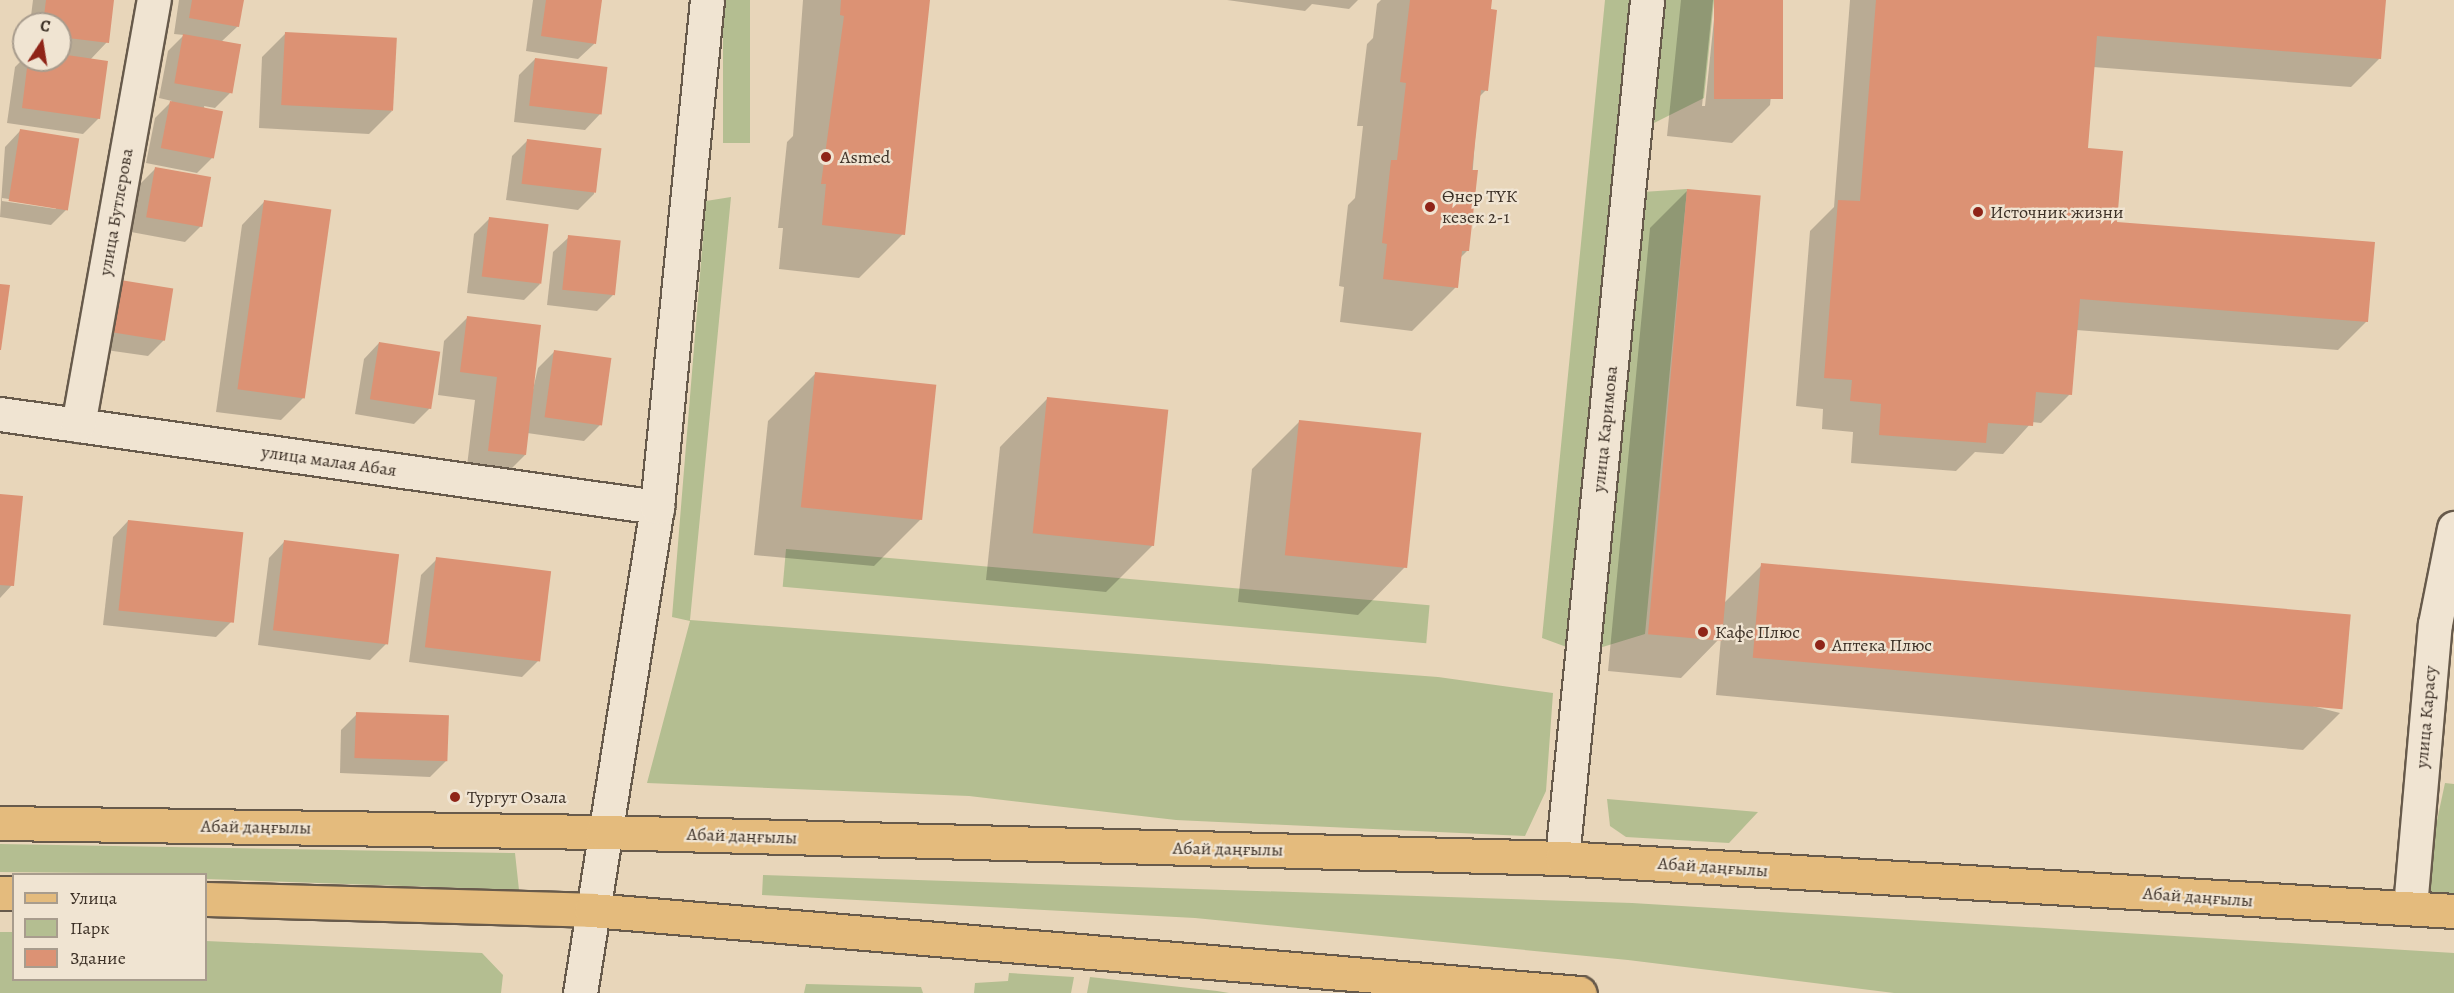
<!DOCTYPE html>
<html>
<head>
<meta charset="utf-8">
<style>
  body { margin:0 }
  #map { position:relative; width:2454px; height:993px; overflow:hidden; background:#e8d6ba; font-family:Alegreya,serif }
  div>[style] { position:absolute }
  .green>* { inset:0; background:#b4be91; transform-origin:0 0 }
  .shadow>* { inset:0; background:#0003 }
  .building>* { inset:0; background:#dc9274; transform-origin:0 0 }
  .roads { filter:drop-shadow(2px 0 #675a4b) drop-shadow(-2px 0 #675a4b) drop-shadow(0 2px #675a4b) drop-shadow(0 -2px #675a4b) }
  .minor>* { height:33px; margin:-16.5px; padding:0 16.5px; transform-origin:16.5px; border-radius:16.5px; background:#f0e4d2 }
  .major>* { height:33px; margin:-16.5px; padding:0 16.5px; transform-origin:16.5px; border-radius:16.5px; background:#e4bb7d }
  .dots>* { width:16px; height:16px; translate:-50% -50%; box-sizing:border-box; border:3px solid #f0e4d2; border-radius:50% }
  span { translate:-50% -50%; white-space:nowrap; text-align:center; line-height:1.15; -webkit-text-stroke:4.5px #f0e4d2; paint-order:stroke }
  .poi-label { font-size:18px; color:#3c3026 }
  .left { translate:0 -50%; text-align:left }
  .street-label { font-size:18px; color:#3c3026 }
  .legend { position:absolute; left:12px; top:873px; width:195px; height:108px; box-sizing:border-box; background:#f0e4d2; border:2px solid #a89c8d; margin:0; padding:8px 10px; list-style:none; font-size:18px; color:#3c3026 }
  .legend li { display:flex; align-items:center; gap:12px; height:30px }
  .legend b { width:30px; border:2px solid #a89c8d }
  .north { position:absolute; left:12px; top:12px; width:60px; height:60px; box-sizing:border-box; background:#f0e4d2; border:2px solid #a89c8d; border-radius:50%; rotate:12deg; font-size:16px; font-weight:700; line-height:24px; text-align:center; color:#3c3026 }
  .north::after { content:''; display:block; margin:auto; width:21px; height:27px; background:#8f2418; clip-path:polygon(50% 0,100% 100%,50% 72%,0 100%) }
</style>
</head>
<body>
<div id="map">
  <div class="green">
    <i style="left:723px;top:0;width:27px;height:143px"></i>
    <i style="clip-path:polygon(1605px 0,1714px 0,1704px 98px,1634px 133px,1628px 193px,1687px 189px,1645px 634px,1583px 653px,1542px 638px)"></i>
    <i style="clip-path:polygon(731px 197px,690px 620px,1438px 677px,1553px 693px,1546px 791px,1525px 836px,1176px 820px,969px 796px,647px 783px,690px 621px,672px 617px,706px 201px)"></i>
    <i style="left:786px;top:549px;width:646px;height:38px;rotate:5deg"></i>
    <i style="clip-path:polygon(2445px 783px,2454px 784px,2454px 903px,2434px 902px,2426px 872px)"></i>
    <i style="clip-path:polygon(1607px 799px,1758px 812px,1729px 843px,1626px 837px,1610px 826px)"></i>
    <i style="clip-path:polygon(0 844px,515px 853px,519px 890px,206px 879px,206px 874px,0 872px)"></i>
    <i style="clip-path:polygon(763px 875px,1632px 903px,2454px 953px,2454px 993px,1894px 993px,1628px 960px,1195px 918px,762px 895px)"></i>
    <i style="clip-path:polygon(0 932px,13px 932px,14px 980px,206px 980px,206px 941px,482px 953px,503px 975px,501px 993px,0 993px)"></i>
    <i style="clip-path:polygon(1009px 973px,1074px 977px,1071px 993px,974px 993px,975px 983px,1008px 981px)"></i>
    <i style="clip-path:polygon(1090px 977px,1217px 991px,1229px 993px,1087px 993px)"></i>
    <i style="clip-path:polygon(806px 984px,921px 987px,923px 993px,804px 993px)"></i>
  </div>
  <div class="shadow">
    <i style="clip-path:polygon(33px 0,112px 0,107px 42px,90px 60px,99px 118px,83px 134px,7px 123px,15px 67px,24px 58px,60px 60px,60px 24px,30px 24px)"></i>
    <i style="clip-path:polygon(179px 0,242px 0,238px 26px,221px 42px,231px 92px,215px 108px,204px 106px,213px 157px,197px 173px,146px 163px,155px 118px,172px 101px,159px 98px,168px 51px,184px 35px,174px 34px)"></i>
    <i style="clip-path:polygon(533px 0,601px 0,594px 44px,578px 59px,526px 51px)"></i>
    <i style="clip-path:polygon(803px 0,928px 0,903px 234px,859px 278px,779px 269px,783px 228px,778px 228px,787px 142px,793px 136px)"></i>
    <i style="clip-path:polygon(1227px 0,1358px 0,1349px 9px,1312px 4px,1305px 11px)"></i>
    <i style="clip-path:polygon(1381px 0,1490px 0,1486px 90px,1478px 98px,1467px 251px,1460px 258px,1456px 287px,1412px 331px,1340px 322px,1344px 287px,1339px 286px,1348px 205px,1355px 198px,1363px 126px,1357px 126px,1367px 44px,1373px 38px,1377px 4px)"></i>
    <i style="clip-path:polygon(1681px 0,1713px 0,1702px 106px,1705px 106px,1716px 0,1781px 0,1770px 105px,1732px 143px,1667px 136px)"></i>
    <i style="clip-path:polygon(1850px 0,2384px 0,2380px 58px,2351px 87px,2093px 67px,2086px 150px,2116px 223px,2367px 321px,2338px 350px,2076px 330px,2070px 394px,2041px 423px,2032px 422px,2003px 454px,1975px 452px,1956px 471px,1851px 463px,1853px 432px,1822px 429px,1823px 409px,1796px 406px,1810px 231px,1834px 207px)"></i>
    <i style="clip-path:polygon(285px 34px,392px 111px,369px 134px,259px 128px,262px 57px)"></i>
    <i style="clip-path:polygon(535px 59px,600px 114px,585px 130px,514px 122px,519px 75px)"></i>
    <i style="clip-path:polygon(evenodd,20px 131px,67px 209px,51px 225px,0 217px,5px 147px,20px 131px,2px 198px,56px 206px,56px 209px,2px 201px,2px 198px)"></i>
    <i style="clip-path:polygon(528px 140px,600px 149px,594px 194px,578px 210px,506px 200px,512px 156px)"></i>
    <i style="clip-path:polygon(155px 169px,201px 226px,185px 242px,131px 232px,139px 185px)"></i>
    <i style="clip-path:polygon(1687px 191px,1722px 605px,1762px 565px,2340px 713px,2303px 750px,1716px 695px,1721px 637px,1681px 678px,1608px 671px,1650px 228px)"></i>
    <i style="clip-path:polygon(264px 202px,304px 397px,281px 420px,216px 412px,242px 225px)"></i>
    <i style="clip-path:polygon(490px 218px,540px 284px,524px 300px,467px 293px,474px 234px)"></i>
    <i style="clip-path:polygon(569px 237px,613px 295px,597px 311px,547px 305px,553px 252px)"></i>
    <i style="clip-path:polygon(99px 297px,164px 340px,148px 356px,92px 348px)"></i>
    <i style="clip-path:polygon(467px 318px,531px 398px,538px 368px,554px 352px,600px 425px,584px 441px,527px 433px,525px 455px,502px 478px,466px 474px,475px 400px,438px 395px,444px 341px)"></i>
    <i style="clip-path:polygon(379px 343px,430px 408px,414px 424px,355px 414px,364px 359px)"></i>
    <i style="clip-path:polygon(815px 374px,921px 519px,874px 566px,754px 555px,768px 421px)"></i>
    <i style="clip-path:polygon(1047px 399px,1153px 545px,1106px 592px,986px 580px,1000px 447px)"></i>
    <i style="clip-path:polygon(1299px 422px,1405px 567px,1358px 615px,1238px 602px,1252px 469px)"></i>
    <i style="clip-path:polygon(0 495px,12px 585px,0 598px)"></i>
    <i style="clip-path:polygon(128px 521px,232px 621px,216px 637px,103px 625px,113px 537px)"></i>
    <i style="clip-path:polygon(284px 542px,386px 644px,370px 660px,258px 645px,269px 558px)"></i>
    <i style="clip-path:polygon(437px 559px,538px 661px,522px 677px,409px 662px,421px 575px)"></i>
    <i style="clip-path:polygon(357px 714px,446px 761px,430px 777px,340px 773px,341px 730px)"></i>
  </div>
  <div class="building">
    <i style="clip-path:polygon(46px 0,114px 0,109px 43px,60px 37px,60px 24px,43px 24px)"></i>
    <i style="clip-path:polygon(192px 0,244px 0,239px 27px,189px 18px)"></i>
    <i style="clip-path:polygon(546px 0,602px 0,596px 44px,541px 36px)"></i>
    <i style="clip-path:polygon(841px 0,930px 0,905px 235px,822px 225px,826px 184px,821px 184px,844px 16px,840px 15px)"></i>
    <i style="clip-path:polygon(1410px 0,1492px 0,1491px 9px,1497px 10px,1488px 91px,1481px 90px,1472px 170px,1478px 170px,1469px 251px,1462px 251px,1458px 288px,1383px 279px,1387px 244px,1382px 243px,1391px 160px,1397px 160px,1406px 83px,1400px 82px)"></i>
    <i style="left:1714px;top:0;width:69px;height:99px"></i>
    <i style="clip-path:polygon(1876px 0,2386px 0,2381px 59px,2097px 36px,2088px 148px,2123px 151px,2117px 222px,2375px 242px,2368px 322px,2080px 299px,2072px 395px,2036px 392px,2033px 426px,1988px 423px,1986px 443px,1879px 435px,1881px 404px,1850px 401px,1852px 380px,1824px 378px,1838px 200px,1860px 201px)"></i>
    <i style="left:285px;top:32px;width:112px;height:73px;rotate:3deg"></i>
    <i style="left:183px;top:34px;width:59px;height:50px;rotate:10deg"></i>
    <i style="clip-path:polygon(60px 54px,108px 61px,100px 119px,22px 108px,28px 60px,60px 60px)"></i>
    <i style="left:535px;top:58px;width:73px;height:48px;rotate:7deg"></i>
    <i style="left:170px;top:101px;width:54px;height:48px;rotate:11deg"></i>
    <i style="left:20px;top:129px;width:60px;height:73px;rotate:9deg"></i>
    <i style="left:527px;top:139px;width:75px;height:45px;rotate:7deg"></i>
    <i style="left:155px;top:167px;width:57px;height:51px;rotate:10deg"></i>
    <i style="left:1687px;top:189px;width:74px;height:447px;rotate:5deg"></i>
    <i style="left:264px;top:200px;width:68px;height:191px;rotate:8deg"></i>
    <i style="left:489px;top:217px;width:60px;height:60px;rotate:7deg"></i>
    <i style="left:568px;top:235px;width:53px;height:55px;rotate:6deg"></i>
    <i style="left:114px;top:279px;width:60px;height:53px;rotate:9deg"></i>
    <i style="clip-path:polygon(0 284px,10px 285px,1px 350px,0 350px)"></i>
    <i style="clip-path:polygon(467px 316px,541px 325px,526px 455px,488px 451px,497px 377px,460px 372px)"></i>
    <i style="left:379px;top:342px;width:62px;height:58px;rotate:9deg"></i>
    <i style="left:554px;top:350px;width:58px;height:68px;rotate:8deg"></i>
    <i style="left:815px;top:372px;width:122px;height:136px;rotate:6deg"></i>
    <i style="left:1047px;top:397px;width:122px;height:137px;rotate:6deg"></i>
    <i style="left:1299px;top:420px;width:123px;height:136px;rotate:6deg"></i>
    <i style="clip-path:polygon(0 494px,23px 496px,14px 586px,0 585px)"></i>
    <i style="left:128px;top:520px;width:116px;height:91px;rotate:6deg"></i>
    <i style="left:284px;top:540px;width:116px;height:91px;rotate:7deg"></i>
    <i style="left:436px;top:557px;width:116px;height:91px;rotate:7deg"></i>
    <i style="left:1761px;top:563px;width:592px;height:95px;rotate:5deg"></i>
    <i style="left:356px;top:712px;width:93px;height:46px;rotate:2deg"></i>
  </div>
  <div class="roads">
    <div class="minor">
      <i style="left:0;top:414px;width:664px;rotate:8.06deg"></i>
      <i style="left:78px;top:425px;width:432px;rotate:-79.9deg"></i>
      <i style="left:1562px;top:858px;width:862px;rotate:-84.34deg"></i>
      <i style="left:2410px;top:907px;width:284px;rotate:-85deg"></i>
      <i style="left:2435px;top:624px;width:98px;rotate:-78.8deg"></i>
      <i style="left:580px;top:993px;width:492px;rotate:-81deg"></i>
      <i style="left:657px;top:507px;width:509px;rotate:-84.37deg"></i>
    </div>
    <div class="major">
      <i style="left:0;top:823px;width:602px;rotate:0.86deg"></i>
      <i style="left:602px;top:832px;width:960px;rotate:1.55deg"></i>
      <i style="left:1562px;top:858px;width:894px;rotate:3.4deg"></i>
      <i style="left:0;top:893px;width:14px"></i>
      <i style="left:206px;top:899px;width:385px;rotate:1.6deg"></i>
      <i style="left:591px;top:910px;width:992px;rotate:4.8deg"></i>
    </div>
  </div>
  <div class="dots">
    <i style="left:826px;top:157px;background:#8f2418"></i>
    <i style="left:1430px;top:207px;background:#8f2418"></i>
    <i style="left:1978px;top:212px;background:#8f2418"></i>
    <i style="left:1703px;top:632px;background:#8f2418"></i>
    <i style="left:1820px;top:645px;background:#8f2418"></i>
    <i style="left:455px;top:797px;background:#8f2418"></i>
  </div>
  <div class="poi-label">
    <span class="left" style="left:840px;top:157px">Asmed</span>
    <span class="left" style="left:1442px;top:207px">Өнер ТҮК<br>кезек 2-1</span>
    <span class="left" style="left:1990px;top:212px">Источник жизни</span>
    <span class="left" style="left:1715px;top:632px">Кафе Плюс</span>
    <span class="left" style="left:1832px;top:645px">Аптека Плюс</span>
    <span class="left" style="left:467px;top:797px">Тургут Озала</span>
  </div>
  <div class="street-label">
    <span style="left:116px;top:212px;rotate:-80deg">улица Бутлерова</span>
    <span style="left:1605px;top:429px;rotate:-84deg">улица Каримова</span>
    <span style="left:329px;top:461px;rotate:8deg">улица малая Абая</span>
    <span style="left:2426px;top:717px;rotate:-85deg">улица Карасу</span>
    <span style="left:256px;top:827px;rotate:1deg">Абай даңғылы</span>
    <span style="left:742px;top:836px;rotate:2deg">Абай даңғылы</span>
    <span style="left:1228px;top:849px;rotate:1deg">Абай даңғылы</span>
    <span style="left:1713px;top:867px;rotate:4deg">Абай даңғылы</span>
    <span style="left:2198px;top:897px;rotate:4deg">Абай даңғылы</span>
  </div>
  <ul class="legend">
  <li><b style="height:8px;background:#e4bb7d"></b>Улица</li>
  <li><b style="height:16px;background:#b4be91"></b>Парк</li>
  <li><b style="height:16px;background:#dc9274"></b>Здание</li>
  </ul>
  <div class="north">С</div>
</div>
</body>
</html>
